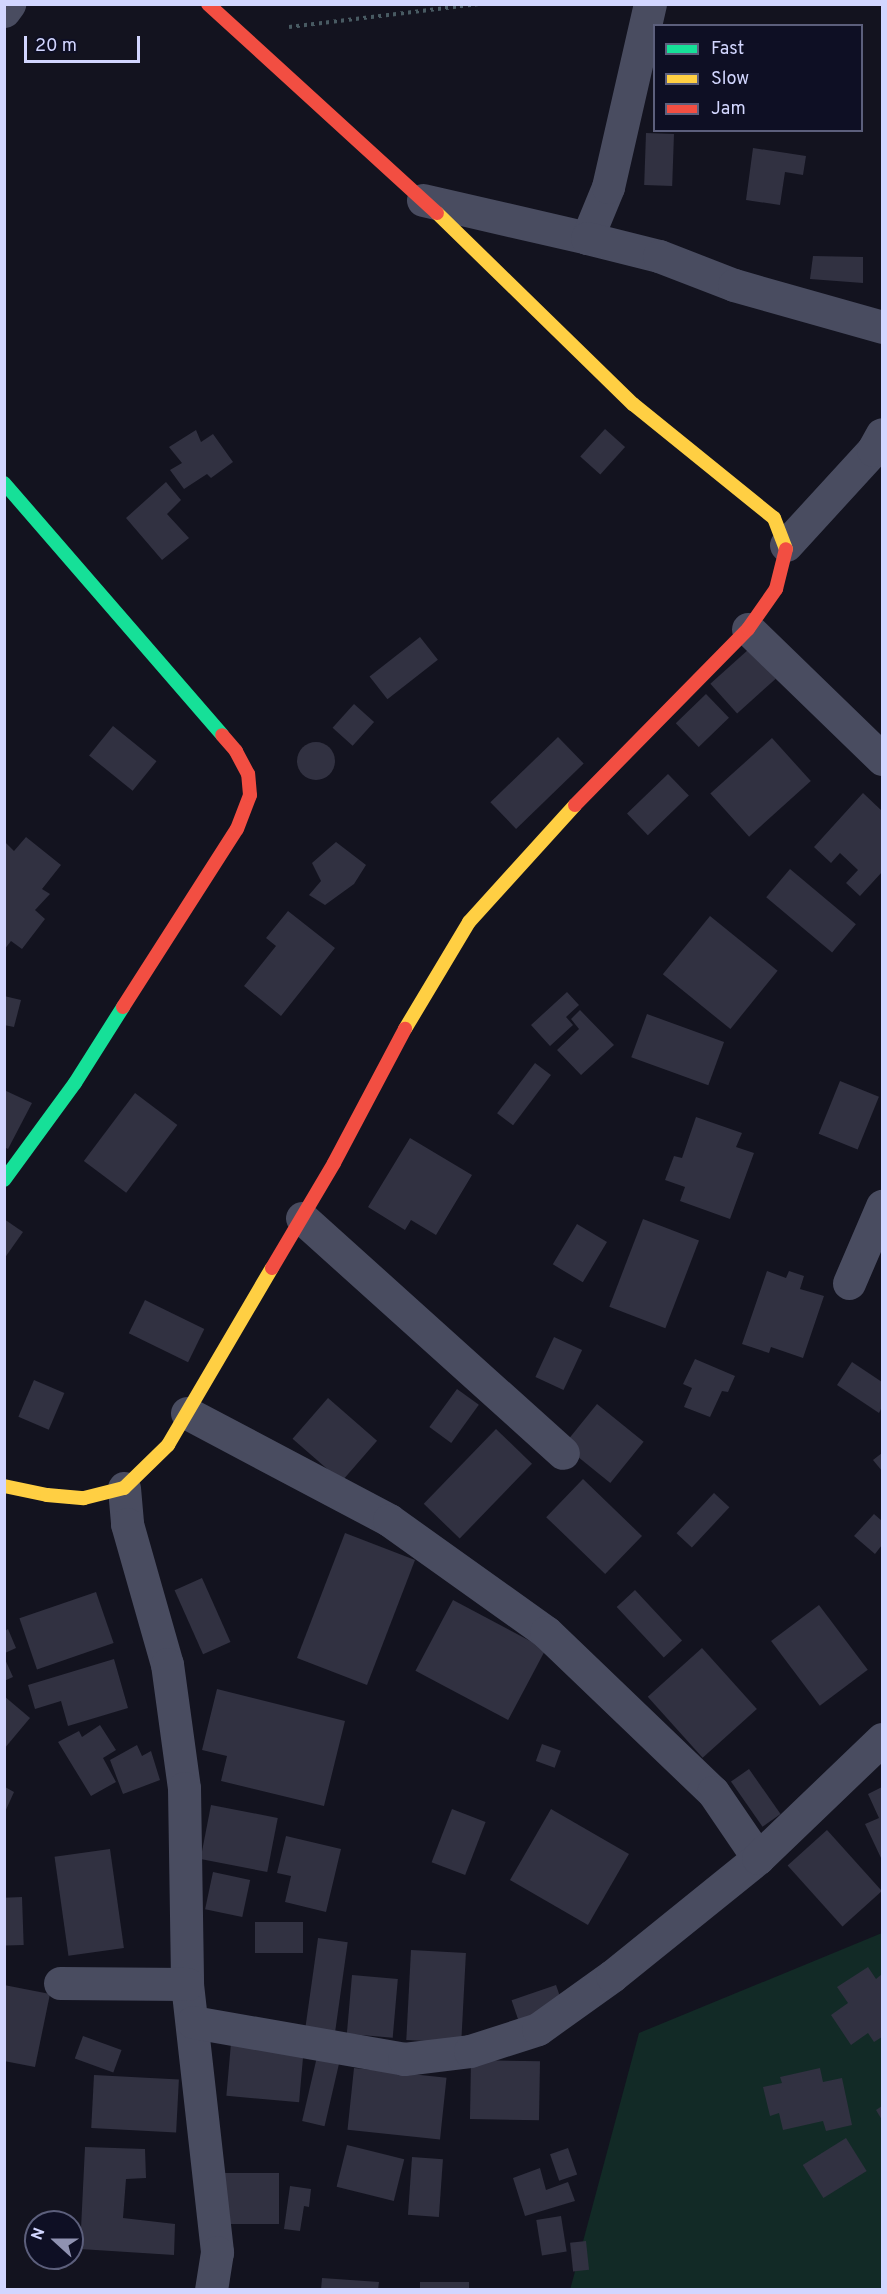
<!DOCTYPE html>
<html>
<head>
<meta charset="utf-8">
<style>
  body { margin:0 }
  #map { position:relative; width:887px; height:2294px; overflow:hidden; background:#13131f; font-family:Overpass,sans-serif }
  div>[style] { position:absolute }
  .green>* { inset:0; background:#122a26 }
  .building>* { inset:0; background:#313141; transform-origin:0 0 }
  .round { border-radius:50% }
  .path>* { height:4px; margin-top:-2px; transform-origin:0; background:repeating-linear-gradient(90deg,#485a62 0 3px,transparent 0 7.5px) }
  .street>* { height:33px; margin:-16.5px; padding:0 16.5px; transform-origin:16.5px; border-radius:16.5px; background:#494c60 }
  .fast>* { height:14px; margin:-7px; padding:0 7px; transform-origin:7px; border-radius:7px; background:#16e098 }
  .slow>* { height:14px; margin:-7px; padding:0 7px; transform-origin:7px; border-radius:7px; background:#ffcf43 }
  .jam>* { height:14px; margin:-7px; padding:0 7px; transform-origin:7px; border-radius:7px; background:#f24e42 }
  span { translate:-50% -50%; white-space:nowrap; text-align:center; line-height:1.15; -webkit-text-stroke:6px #0e0f24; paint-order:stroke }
  .frame { position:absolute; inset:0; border:6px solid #d2d6ff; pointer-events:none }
  .legend { position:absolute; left:653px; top:24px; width:210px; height:108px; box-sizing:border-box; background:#0e0f24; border:2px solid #5c5f7c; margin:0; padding:8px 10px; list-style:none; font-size:18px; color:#d2d6ff }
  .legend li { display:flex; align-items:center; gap:12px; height:30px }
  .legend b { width:30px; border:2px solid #5c5f7c }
  .north { position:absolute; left:24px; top:2210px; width:60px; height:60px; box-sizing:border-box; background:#0e0f24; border:2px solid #5c5f7c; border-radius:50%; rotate:291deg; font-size:16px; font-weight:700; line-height:24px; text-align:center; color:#d2d6ff }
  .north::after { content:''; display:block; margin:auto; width:21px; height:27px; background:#8f92b1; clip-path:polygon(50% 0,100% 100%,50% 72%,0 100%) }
  .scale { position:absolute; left:24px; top:36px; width:116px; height:27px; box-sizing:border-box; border:3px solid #d2d6ff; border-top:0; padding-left:8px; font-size:18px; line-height:21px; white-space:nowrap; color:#d2d6ff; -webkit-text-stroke:4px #0e0f24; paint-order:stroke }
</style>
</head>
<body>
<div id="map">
  <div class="green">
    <i style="clip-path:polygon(882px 1933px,882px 2289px,570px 2290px,639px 2033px)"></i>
  </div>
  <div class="building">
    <i style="left:646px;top:133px;width:28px;height:52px;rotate:2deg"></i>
    <i style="clip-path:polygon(753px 148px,806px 156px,803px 175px,785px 172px,780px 205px,746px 200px)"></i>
    <i style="clip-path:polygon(813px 256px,863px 257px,863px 283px,810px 279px)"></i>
    <i style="left:605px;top:429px;width:27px;height:37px;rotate:42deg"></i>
    <i style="clip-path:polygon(196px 430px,201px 442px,213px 434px,233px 462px,211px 478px,207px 474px,184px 489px,170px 470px,182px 463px,169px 447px)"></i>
    <i style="clip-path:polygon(166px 482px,181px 500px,167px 514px,189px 538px,162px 560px,126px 518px)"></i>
    <i style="left:420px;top:637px;width:29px;height:64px;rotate:52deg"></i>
    <i style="left:749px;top:649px;width:40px;height:52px;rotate:48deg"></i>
    <i style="left:706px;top:694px;width:33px;height:42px;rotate:46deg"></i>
    <i style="left:354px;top:704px;width:27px;height:32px;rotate:42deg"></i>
    <i style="left:113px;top:726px;width:56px;height:38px;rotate:39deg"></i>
    <i style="left:558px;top:737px;width:37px;height:94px;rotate:46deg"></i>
    <i style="left:772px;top:738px;width:58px;height:83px;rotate:48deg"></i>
    <i class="round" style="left:297px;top:742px;width:38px;height:38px"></i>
    <i style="left:668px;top:774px;width:30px;height:57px;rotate:46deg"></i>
    <i style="clip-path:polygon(863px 793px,882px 811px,882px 872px,860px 896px,846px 883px,858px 870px,840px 853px,831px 863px,814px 847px)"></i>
    <i style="clip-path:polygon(26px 837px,61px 865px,42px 889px,50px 894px,35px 910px,45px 919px,22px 949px,11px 941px,4px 950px,4px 841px,14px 851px)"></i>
    <i style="clip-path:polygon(336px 842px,366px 865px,354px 884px,325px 905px,309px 895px,321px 881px,312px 863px)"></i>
    <i style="left:790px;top:869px;width:86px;height:37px;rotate:40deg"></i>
    <i style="clip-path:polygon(288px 911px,335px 948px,281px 1016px,244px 986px,276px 946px,266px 938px)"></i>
    <i style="left:710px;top:916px;width:87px;height:75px;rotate:39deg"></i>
    <i style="clip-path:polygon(567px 992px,579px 1005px,566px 1017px,573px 1025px,550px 1046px,531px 1025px)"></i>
    <i style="clip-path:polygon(4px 996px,21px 1000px,14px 1027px,4px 1025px)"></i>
    <i style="clip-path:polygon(580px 1010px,614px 1045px,581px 1075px,557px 1050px,579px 1029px,571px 1019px)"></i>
    <i style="left:647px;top:1014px;width:82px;height:46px;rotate:20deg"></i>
    <i style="left:535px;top:1063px;width:20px;height:63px;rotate:37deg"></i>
    <i style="left:840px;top:1081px;width:42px;height:57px;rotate:22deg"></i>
    <i style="clip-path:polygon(4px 1090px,32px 1103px,8px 1149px,4px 1147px)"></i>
    <i style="left:135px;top:1093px;width:53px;height:85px;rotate:37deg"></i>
    <i style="clip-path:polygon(696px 1117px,742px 1133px,736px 1147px,754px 1153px,730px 1219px,680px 1201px,685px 1187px,665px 1180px,674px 1156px,682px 1158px)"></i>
    <i style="clip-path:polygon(410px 1138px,472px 1175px,436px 1235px,411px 1220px,405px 1230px,368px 1207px)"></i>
    <i style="clip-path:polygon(4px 1219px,23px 1232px,4px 1259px)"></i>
    <i style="left:643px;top:1219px;width:60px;height:94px;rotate:21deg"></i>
    <i style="left:577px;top:1224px;width:35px;height:47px;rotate:31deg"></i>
    <i style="clip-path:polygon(767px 1271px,786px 1278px,789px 1271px,804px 1276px,800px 1289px,824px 1296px,803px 1358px,771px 1347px,769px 1353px,742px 1344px)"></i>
    <i style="left:145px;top:1300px;width:66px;height:37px;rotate:26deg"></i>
    <i style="left:554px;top:1337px;width:31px;height:44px;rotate:25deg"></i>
    <i style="clip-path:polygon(695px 1359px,735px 1376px,728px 1392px,722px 1391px,710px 1417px,684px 1407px,692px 1388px,683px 1384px)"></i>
    <i style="clip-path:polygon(852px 1362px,882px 1382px,882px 1407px,879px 1413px,837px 1385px)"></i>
    <i style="left:34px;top:1380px;width:33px;height:40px;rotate:23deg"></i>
    <i style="left:457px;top:1389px;width:27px;height:47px;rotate:36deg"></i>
    <i style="left:328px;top:1398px;width:65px;height:54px;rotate:41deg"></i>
    <i style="left:597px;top:1404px;width:60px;height:53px;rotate:39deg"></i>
    <i style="left:496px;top:1429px;width:50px;height:104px;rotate:44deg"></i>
    <i style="clip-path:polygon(882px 1453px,882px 1471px,873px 1460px)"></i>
    <i style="left:583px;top:1479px;width:82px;height:53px;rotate:44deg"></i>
    <i style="left:714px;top:1493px;width:21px;height:55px;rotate:43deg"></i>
    <i style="clip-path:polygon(874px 1514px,882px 1521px,882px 1545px,875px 1554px,854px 1536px)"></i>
    <i style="left:345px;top:1533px;width:75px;height:134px;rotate:21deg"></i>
    <i style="left:202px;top:1578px;width:70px;height:30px;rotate:66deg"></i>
    <i style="left:635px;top:1590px;width:69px;height:25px;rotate:47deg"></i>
    <i style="left:96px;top:1592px;width:54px;height:81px;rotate:71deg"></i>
    <i style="left:453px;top:1600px;width:105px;height:80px;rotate:28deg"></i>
    <i style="left:819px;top:1605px;width:81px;height:60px;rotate:53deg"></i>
    <i style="clip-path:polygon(8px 1629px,16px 1648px,5px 1653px,5px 1631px)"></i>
    <i style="left:702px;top:1648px;width:82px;height:73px;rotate:48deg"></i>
    <i style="clip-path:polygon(4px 1657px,13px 1677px,4px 1681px)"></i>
    <i style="clip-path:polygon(114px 1659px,128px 1708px,68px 1726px,61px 1701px,35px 1709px,28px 1685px)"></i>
    <i style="clip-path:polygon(217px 1689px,345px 1721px,324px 1806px,221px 1781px,227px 1756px,202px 1750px)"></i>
    <i style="clip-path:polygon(4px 1696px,30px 1718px,4px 1749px)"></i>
    <i style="clip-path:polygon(100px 1725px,116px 1750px,103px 1758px,116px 1782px,91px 1796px,58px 1742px,79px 1731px,82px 1737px)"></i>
    <i style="left:542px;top:1744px;width:20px;height:18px;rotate:20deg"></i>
    <i style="clip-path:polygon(137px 1745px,142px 1756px,151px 1751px,160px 1780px,123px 1794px,110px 1760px)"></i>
    <i style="left:749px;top:1769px;width:55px;height:22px;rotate:55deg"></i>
    <i style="clip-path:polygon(5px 1787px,14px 1792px,5px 1812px)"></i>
    <i style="clip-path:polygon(882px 1787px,882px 1857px,881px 1858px,865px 1824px,879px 1818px,868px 1794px)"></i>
    <i style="left:211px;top:1805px;width:68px;height:55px;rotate:11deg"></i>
    <i style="left:452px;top:1809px;width:36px;height:57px;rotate:21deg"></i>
    <i style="left:551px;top:1809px;width:90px;height:82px;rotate:30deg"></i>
    <i style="left:827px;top:1830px;width:82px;height:53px;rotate:48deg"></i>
    <i style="clip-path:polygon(286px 1836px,341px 1849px,326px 1912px,285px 1902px,291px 1876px,277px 1873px)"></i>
    <i style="left:110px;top:1849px;width:100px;height:56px;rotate:82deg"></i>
    <i style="left:213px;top:1872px;width:38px;height:38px;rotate:12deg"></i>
    <i style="left:22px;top:1897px;width:48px;height:18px;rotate:88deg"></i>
    <i style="left:255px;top:1922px;width:48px;height:31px"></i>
    <i style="left:318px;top:1938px;width:30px;height:98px;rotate:8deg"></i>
    <i style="left:411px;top:1950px;width:55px;height:90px;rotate:3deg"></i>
    <i style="clip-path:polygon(868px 1967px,876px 1979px,882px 1974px,882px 2037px,874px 2042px,868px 2033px,851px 2045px,831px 2015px,848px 2003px,837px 1987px)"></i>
    <i style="left:352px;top:1975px;width:46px;height:59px;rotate:5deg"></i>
    <i style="clip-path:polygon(4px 1985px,50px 1994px,35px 2067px,4px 2061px)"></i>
    <i style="left:556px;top:1985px;width:21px;height:47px;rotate:71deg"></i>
    <i style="left:83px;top:2036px;width:41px;height:24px;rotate:20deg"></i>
    <i style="left:231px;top:2043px;width:73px;height:53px;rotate:5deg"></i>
    <i style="left:319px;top:2048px;width:23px;height:75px;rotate:13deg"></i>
    <i style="left:471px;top:2060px;width:69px;height:59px;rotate:1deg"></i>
    <i style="left:354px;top:2068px;width:93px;height:62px;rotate:6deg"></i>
    <i style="clip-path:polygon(820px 2068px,823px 2082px,842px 2078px,852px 2125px,826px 2131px,823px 2121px,783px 2130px,779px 2113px,770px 2116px,763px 2087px,782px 2083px,780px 2077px)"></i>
    <i style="left:94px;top:2075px;width:85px;height:53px;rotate:3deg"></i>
    <i style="clip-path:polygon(882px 2106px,882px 2120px,876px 2110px)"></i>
    <i style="left:846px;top:2138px;width:39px;height:51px;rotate:58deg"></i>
    <i style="left:347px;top:2145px;width:59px;height:43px;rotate:14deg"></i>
    <i style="clip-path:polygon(85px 2147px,145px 2149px,146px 2178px,126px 2179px,123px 2218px,175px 2224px,174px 2255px,80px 2249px)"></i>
    <i style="left:568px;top:2148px;width:28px;height:19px;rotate:71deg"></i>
    <i style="left:412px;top:2157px;width:31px;height:58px;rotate:4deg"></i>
    <i style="clip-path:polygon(540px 2168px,546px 2190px,568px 2182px,575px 2201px,525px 2216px,513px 2178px)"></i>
    <i style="left:279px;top:2173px;width:51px;height:65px;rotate:90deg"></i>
    <i style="clip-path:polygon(290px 2186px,311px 2189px,309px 2207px,304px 2206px,300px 2231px,284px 2229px)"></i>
    <i style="left:561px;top:2216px;width:36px;height:25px;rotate:81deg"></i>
    <i style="left:586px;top:2241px;width:29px;height:16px;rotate:84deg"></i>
    <i style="clip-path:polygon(322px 2278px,379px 2282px,378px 2290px,321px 2290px)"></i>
    <i style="left:420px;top:2282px;width:49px;height:8px"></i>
  </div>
  <div class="path">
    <i style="left:289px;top:27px;width:191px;rotate:-6.9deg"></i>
  </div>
  <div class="street">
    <i style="left:4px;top:11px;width:9px;rotate:-54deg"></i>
    <i style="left:423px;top:200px;width:168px;rotate:13deg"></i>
    <i style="left:587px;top:238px;width:55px;rotate:-67.6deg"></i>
    <i style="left:608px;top:187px;width:188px;rotate:-77.1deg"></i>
    <i style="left:587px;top:238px;width:74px;rotate:14deg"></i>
    <i style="left:659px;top:256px;width:80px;rotate:21.1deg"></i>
    <i style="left:734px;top:285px;width:154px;rotate:15.8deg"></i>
    <i style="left:786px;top:545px;width:129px;rotate:-47.5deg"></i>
    <i style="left:873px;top:450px;width:18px;rotate:-61deg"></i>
    <i style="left:748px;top:629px;width:187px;rotate:44.1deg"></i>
    <i style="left:302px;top:1218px;width:351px;rotate:42deg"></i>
    <i style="left:849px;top:1283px;width:84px;rotate:-66.8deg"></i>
    <i style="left:187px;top:1413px;width:229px;rotate:27.9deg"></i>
    <i style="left:389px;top:1520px;width:193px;rotate:35.5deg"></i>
    <i style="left:546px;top:1632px;width:231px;rotate:43.8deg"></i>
    <i style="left:713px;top:1792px;width:80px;rotate:55.7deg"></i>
    <i style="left:124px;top:1488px;width:36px;rotate:85deg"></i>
    <i style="left:127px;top:1524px;width:146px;rotate:74.1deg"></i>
    <i style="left:167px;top:1664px;width:125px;rotate:82.2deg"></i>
    <i style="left:184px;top:1788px;width:196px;rotate:89.1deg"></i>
    <i style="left:187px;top:1984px;width:270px;rotate:83.6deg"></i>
    <i style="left:217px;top:2252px;width:38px;rotate:99deg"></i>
    <i style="left:60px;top:1983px;width:127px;rotate:0.5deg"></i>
    <i style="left:193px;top:2022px;width:214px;rotate:9.9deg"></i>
    <i style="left:404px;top:2059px;width:66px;rotate:-6.9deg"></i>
    <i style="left:470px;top:2051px;width:71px;rotate:-17.9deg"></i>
    <i style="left:538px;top:2029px;width:91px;rotate:-35.6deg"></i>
    <i style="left:612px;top:1976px;width:188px;rotate:-38.9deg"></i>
    <i style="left:758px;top:1858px;width:172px;rotate:-43.8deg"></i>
  </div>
  <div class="fast">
    <i style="left:4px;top:483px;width:333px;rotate:49.1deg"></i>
    <i style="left:4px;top:1180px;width:120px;rotate:-53.8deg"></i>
    <i style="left:75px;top:1083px;width:90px;rotate:-57.7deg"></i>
  </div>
  <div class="slow">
    <i style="left:437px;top:213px;width:274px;rotate:44.3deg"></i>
    <i style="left:633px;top:404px;width:181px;rotate:39deg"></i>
    <i style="left:774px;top:518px;width:33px;rotate:69deg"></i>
    <i style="left:405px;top:1029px;width:125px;rotate:-59.1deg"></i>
    <i style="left:469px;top:922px;width:158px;rotate:-47.8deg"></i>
    <i style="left:4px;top:1486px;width:44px;rotate:11.8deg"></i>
    <i style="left:47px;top:1495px;width:37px;rotate:5deg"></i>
    <i style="left:84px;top:1498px;width:41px;rotate:-14deg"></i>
    <i style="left:124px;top:1488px;width:62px;rotate:-44.3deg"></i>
    <i style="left:168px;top:1445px;width:205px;rotate:-59.6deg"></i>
  </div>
  <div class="jam">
    <i style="left:208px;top:4px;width:310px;rotate:42.4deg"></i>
    <i style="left:575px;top:805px;width:247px;rotate:-45.5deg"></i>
    <i style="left:748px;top:629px;width:49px;rotate:-55deg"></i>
    <i style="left:776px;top:589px;width:41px;rotate:-76deg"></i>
    <i style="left:123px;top:1007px;width:211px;rotate:-57.4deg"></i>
    <i style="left:237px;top:829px;width:36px;rotate:-69deg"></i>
    <i style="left:250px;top:795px;width:21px;rotate:-95deg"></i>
    <i style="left:248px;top:774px;width:26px;rotate:-118deg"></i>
    <i style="left:236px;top:751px;width:21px;rotate:-131deg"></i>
    <i style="left:272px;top:1268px;width:122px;rotate:-59.4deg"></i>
    <i style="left:334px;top:1163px;width:152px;rotate:-62.1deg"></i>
  </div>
  <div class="frame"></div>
  <ul class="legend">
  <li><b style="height:8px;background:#16e098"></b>Fast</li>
  <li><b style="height:8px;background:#ffcf43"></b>Slow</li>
  <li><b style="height:8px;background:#f24e42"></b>Jam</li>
  </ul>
  <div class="north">N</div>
  <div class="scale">20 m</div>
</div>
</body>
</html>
